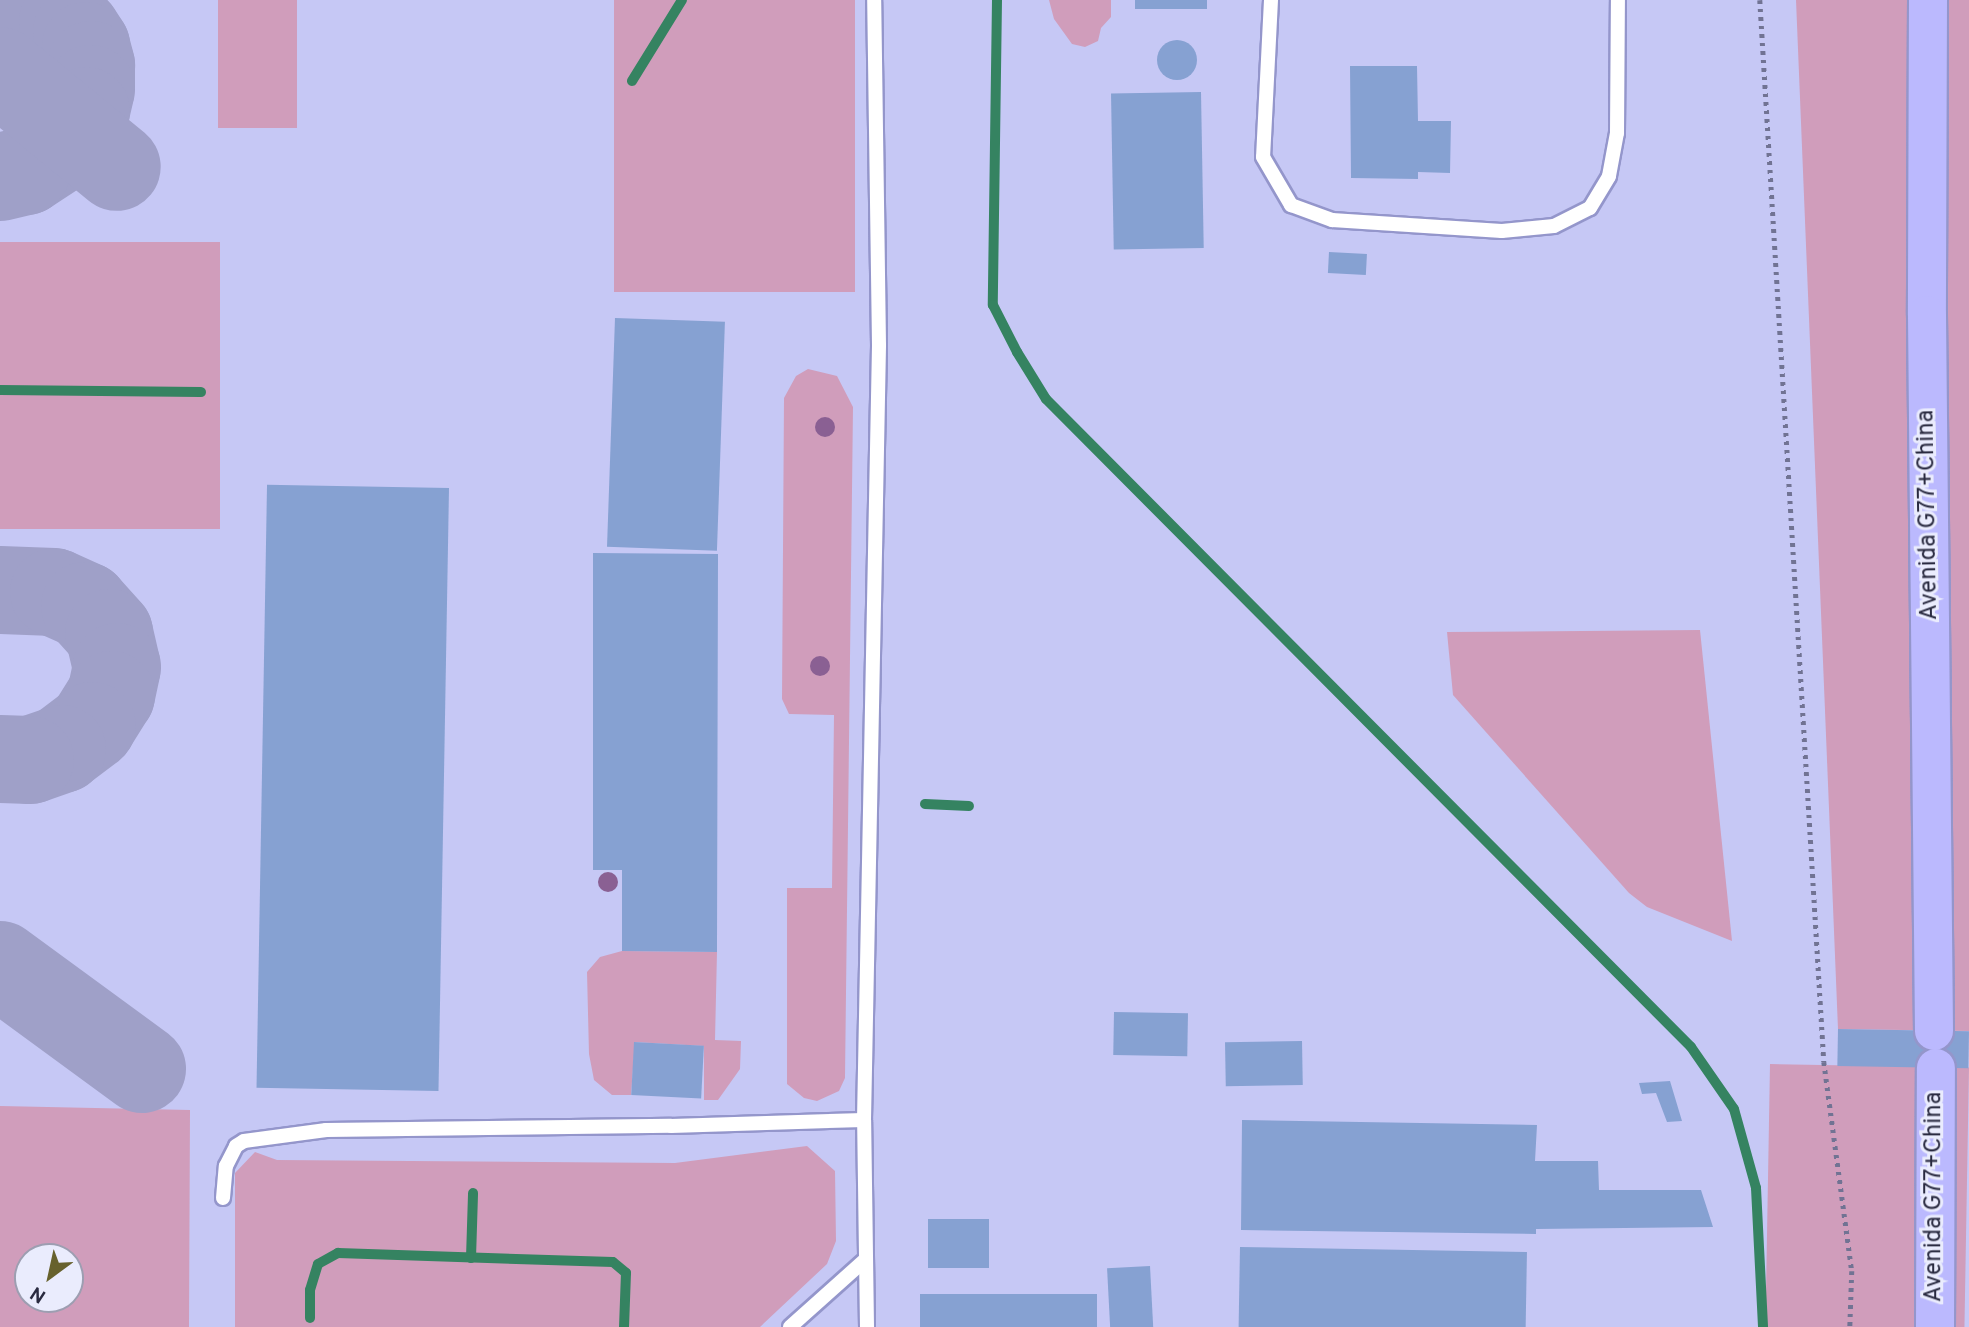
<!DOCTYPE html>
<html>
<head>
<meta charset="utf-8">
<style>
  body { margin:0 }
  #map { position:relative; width:1969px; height:1327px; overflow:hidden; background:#c6c8f5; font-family:Overpass,sans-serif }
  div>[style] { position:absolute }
  .green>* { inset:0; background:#d09dbb; transform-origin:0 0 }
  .stream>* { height:10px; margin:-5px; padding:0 5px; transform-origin:5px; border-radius:5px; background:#358361 }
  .taxiway>* { height:88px; margin:-44px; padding:0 44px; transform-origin:44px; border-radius:44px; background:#9fa0c8 }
  .building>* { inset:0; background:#86a1d2; transform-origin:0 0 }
  .round { border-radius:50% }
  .path>* { height:4.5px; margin-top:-2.25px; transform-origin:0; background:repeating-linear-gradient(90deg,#717393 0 3.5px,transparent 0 8.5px) }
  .roads { filter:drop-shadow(2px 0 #9496cb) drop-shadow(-2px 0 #9496cb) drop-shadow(0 2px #9496cb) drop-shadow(0 -2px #9496cb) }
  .lane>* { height:14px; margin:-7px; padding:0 7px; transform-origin:7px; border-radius:7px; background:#fff }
  .primary>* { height:38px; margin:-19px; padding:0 19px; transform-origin:19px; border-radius:19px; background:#bbb9fe }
  .trees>* { width:20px; height:20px; margin:-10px; border-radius:50%; background:#8a6093 }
  span { translate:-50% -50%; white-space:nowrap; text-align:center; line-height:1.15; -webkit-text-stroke:6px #eaecfd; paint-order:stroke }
  .street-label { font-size:24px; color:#292a40 }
  .north { position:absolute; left:14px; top:1243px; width:70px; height:70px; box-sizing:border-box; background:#eaecfd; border:2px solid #9d9eb1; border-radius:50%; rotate:213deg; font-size:19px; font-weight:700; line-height:28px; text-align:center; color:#292a40 }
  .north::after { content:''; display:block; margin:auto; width:24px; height:32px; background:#67612d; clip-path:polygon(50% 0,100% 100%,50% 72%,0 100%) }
</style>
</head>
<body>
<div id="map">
  <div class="green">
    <i style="left:218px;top:0;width:79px;height:128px"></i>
    <i style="left:614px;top:0;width:241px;height:292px"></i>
    <i style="clip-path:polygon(1049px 0,1111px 0,1111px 17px,1101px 28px,1098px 41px,1085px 47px,1072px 44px,1054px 19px)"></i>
    <i style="clip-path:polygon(1796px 0,1969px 0,1969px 1031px,1838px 1029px)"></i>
    <i style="left:0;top:242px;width:220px;height:287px"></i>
    <i style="clip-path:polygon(808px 369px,837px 376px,853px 407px,845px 1078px,839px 1091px,817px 1101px,804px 1098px,787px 1084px,787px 888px,832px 888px,834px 715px,789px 714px,782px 699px,784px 398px,796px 376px)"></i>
    <i style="clip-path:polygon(1700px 630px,1732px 941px,1647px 907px,1629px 893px,1453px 695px,1447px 632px)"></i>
    <i style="clip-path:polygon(622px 951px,717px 952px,715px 1040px,741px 1041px,740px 1069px,718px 1100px,704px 1100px,704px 1046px,635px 1042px,631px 1095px,612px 1095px,594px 1080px,589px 1054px,587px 972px,600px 957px)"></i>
    <i style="left:1770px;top:1064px;width:199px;height:263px;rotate:1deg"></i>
    <i style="clip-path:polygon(evenodd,0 1106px,190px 1110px,189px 1327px,0 1327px,0 1106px,28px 1257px,70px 1257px,70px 1299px,28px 1299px,28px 1257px)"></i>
    <i style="clip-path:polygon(807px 1146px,835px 1171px,836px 1241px,827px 1264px,760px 1327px,235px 1327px,235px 1173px,255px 1152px,277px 1160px,675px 1163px)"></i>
  </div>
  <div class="stream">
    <i style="left:997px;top:0;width:305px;rotate:90.8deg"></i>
    <i style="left:993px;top:305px;width:53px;rotate:62.9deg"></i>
    <i style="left:1017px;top:352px;width:55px;rotate:58.3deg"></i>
    <i style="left:1046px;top:399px;width:914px;rotate:45.13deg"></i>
    <i style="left:1691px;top:1047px;width:75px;rotate:55.3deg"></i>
    <i style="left:1734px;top:1109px;width:82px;rotate:74.4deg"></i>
    <i style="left:1756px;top:1188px;width:139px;rotate:87.1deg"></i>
    <i style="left:632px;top:81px;width:95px;rotate:-58.3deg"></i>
    <i style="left:0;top:390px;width:201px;rotate:0.6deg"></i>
    <i style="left:925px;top:804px;width:44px;rotate:2.6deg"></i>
    <i style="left:471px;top:1258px;width:65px;rotate:-88.2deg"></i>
    <i style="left:310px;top:1318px;width:28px;rotate:-90deg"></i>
    <i style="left:310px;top:1290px;width:27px;rotate:-73deg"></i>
    <i style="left:318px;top:1264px;width:23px;rotate:-29deg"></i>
    <i style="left:338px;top:1253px;width:275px;rotate:1.9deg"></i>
    <i style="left:613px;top:1262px;width:17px;rotate:40deg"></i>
    <i style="left:626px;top:1273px;width:54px;rotate:92.1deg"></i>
  </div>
  <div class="taxiway">
    <i style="left:0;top:16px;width:63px;rotate:5.4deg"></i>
    <i style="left:63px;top:22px;width:17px;rotate:36deg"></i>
    <i style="left:77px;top:32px;width:17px;rotate:57deg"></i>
    <i style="left:86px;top:46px;width:20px;rotate:75deg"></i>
    <i style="left:91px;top:65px;width:24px;rotate:90deg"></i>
    <i style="left:91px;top:89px;width:23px;rotate:103deg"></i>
    <i style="left:86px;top:111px;width:45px;rotate:124deg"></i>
    <i style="left:61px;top:148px;width:42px;rotate:146.7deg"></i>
    <i style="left:26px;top:171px;width:27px;rotate:167deg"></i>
    <i style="left:0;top:71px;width:151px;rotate:39.4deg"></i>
    <i style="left:0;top:590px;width:54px;rotate:2.1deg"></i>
    <i style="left:54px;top:592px;width:34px;rotate:24deg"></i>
    <i style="left:85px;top:606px;width:36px;rotate:48deg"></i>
    <i style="left:109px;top:633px;width:35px;rotate:77deg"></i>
    <i style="left:117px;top:667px;width:29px;rotate:102deg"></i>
    <i style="left:111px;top:695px;width:36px;rotate:122deg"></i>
    <i style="left:92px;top:726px;width:38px;rotate:143deg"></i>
    <i style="left:62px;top:749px;width:34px;rotate:161deg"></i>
    <i style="left:30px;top:760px;width:30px;rotate:-178deg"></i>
    <i style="left:0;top:965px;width:176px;rotate:36.2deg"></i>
  </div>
  <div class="building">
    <i style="left:1135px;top:0;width:72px;height:9px"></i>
    <i class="round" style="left:1157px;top:40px;width:40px;height:40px"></i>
    <i style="clip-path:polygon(1350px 66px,1417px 66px,1418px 121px,1451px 121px,1450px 173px,1418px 172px,1418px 179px,1351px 178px)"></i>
    <i style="left:1201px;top:92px;width:156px;height:90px;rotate:89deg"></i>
    <i style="left:1329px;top:252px;width:38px;height:21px;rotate:3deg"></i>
    <i style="left:615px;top:318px;width:110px;height:229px;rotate:2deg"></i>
    <i style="left:449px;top:488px;width:603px;height:182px;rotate:91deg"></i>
    <i style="clip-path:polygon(593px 553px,718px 554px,717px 952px,622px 951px,622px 870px,593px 870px)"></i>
    <i style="left:1114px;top:1012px;width:74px;height:43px;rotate:1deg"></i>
    <i style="left:1838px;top:1029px;width:131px;height:37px;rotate:1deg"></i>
    <i style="left:1302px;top:1041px;width:44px;height:77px;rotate:89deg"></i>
    <i style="left:634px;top:1042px;width:70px;height:53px;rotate:3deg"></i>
    <i style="clip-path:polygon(1670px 1081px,1682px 1121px,1667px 1122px,1656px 1093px,1642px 1094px,1639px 1083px)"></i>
    <i style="clip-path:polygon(1242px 1120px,1537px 1125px,1535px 1161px,1598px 1161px,1599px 1190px,1701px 1190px,1713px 1227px,1536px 1229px,1536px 1234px,1241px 1230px)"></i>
    <i style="left:928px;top:1219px;width:61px;height:49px"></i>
    <i style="left:1240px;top:1247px;width:287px;height:80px;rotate:1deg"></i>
    <i style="left:1150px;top:1266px;width:61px;height:43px;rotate:87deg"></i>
    <i style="left:920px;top:1294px;width:177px;height:33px"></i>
  </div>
  <div class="path">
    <i style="left:1760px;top:0;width:1064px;rotate:86.55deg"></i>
    <i style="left:1824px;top:1062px;width:211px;rotate:82.4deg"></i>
    <i style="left:1852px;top:1271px;width:56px;rotate:92deg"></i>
  </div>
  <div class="roads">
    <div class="lane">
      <i style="left:1271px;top:0;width:157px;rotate:92.9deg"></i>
      <i style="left:1263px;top:157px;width:56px;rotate:59.7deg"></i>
      <i style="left:1291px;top:205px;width:44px;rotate:20.1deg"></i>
      <i style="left:1332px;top:220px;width:170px;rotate:3.7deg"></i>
      <i style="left:1502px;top:231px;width:52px;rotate:-5.5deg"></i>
      <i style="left:1554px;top:226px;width:40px;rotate:-26.6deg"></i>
      <i style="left:1590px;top:208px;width:37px;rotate:-59deg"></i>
      <i style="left:1609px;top:176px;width:44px;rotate:-79.5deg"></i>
      <i style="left:1617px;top:133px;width:133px;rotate:-89.6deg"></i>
      <i style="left:223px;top:1198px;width:32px;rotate:-85deg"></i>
      <i style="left:226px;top:1166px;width:22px;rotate:-63deg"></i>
      <i style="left:236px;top:1146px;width:9px;rotate:-32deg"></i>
      <i style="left:244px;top:1141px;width:83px;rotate:-7.6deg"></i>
      <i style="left:326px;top:1130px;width:345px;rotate:-0.7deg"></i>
      <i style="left:671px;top:1126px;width:193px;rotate:-1.8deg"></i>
      <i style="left:790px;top:1327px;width:102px;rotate:-41.8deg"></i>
      <i style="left:867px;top:1327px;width:207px;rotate:-90.8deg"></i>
      <i style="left:864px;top:1120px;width:775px;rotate:-88.89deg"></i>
      <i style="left:879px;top:345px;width:345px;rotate:-90.8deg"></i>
    </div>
    <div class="primary">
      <i style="left:1928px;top:0;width:315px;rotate:90.2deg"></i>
      <i style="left:1927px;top:315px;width:716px;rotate:89.44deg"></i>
      <i style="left:1935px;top:1327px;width:259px;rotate:-89.8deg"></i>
    </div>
  </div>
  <div class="trees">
    <i style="left:825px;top:427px"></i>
    <i style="left:820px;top:666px"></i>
    <i style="left:608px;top:882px"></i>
  </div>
  <div class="street-label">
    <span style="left:1929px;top:515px;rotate:-91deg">Avenida G77+China</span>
    <span style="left:1935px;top:1197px;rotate:-90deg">Avenida G77+China</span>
  </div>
  <div class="north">N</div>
</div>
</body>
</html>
